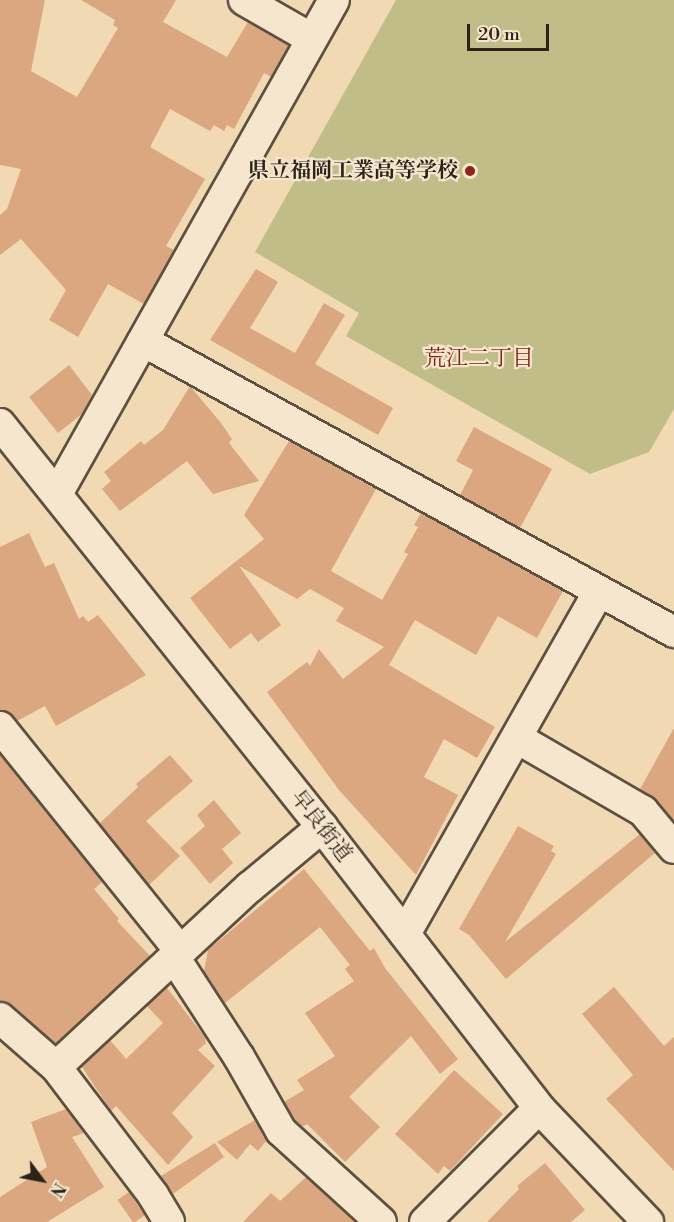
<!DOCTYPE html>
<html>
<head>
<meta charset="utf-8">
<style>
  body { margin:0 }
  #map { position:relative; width:674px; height:1222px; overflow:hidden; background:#f1d9b4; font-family:"Libre Bodoni","Noto Serif JP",serif }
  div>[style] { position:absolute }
  .green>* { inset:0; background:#c1bd88 }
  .building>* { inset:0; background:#dba780; transform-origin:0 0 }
  .roads { filter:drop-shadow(2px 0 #5d5040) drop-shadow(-2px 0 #5d5040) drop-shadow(0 2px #5d5040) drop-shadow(0 -2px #5d5040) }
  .minor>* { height:30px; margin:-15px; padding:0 15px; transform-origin:15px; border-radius:15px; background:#f6e6ce }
  .dots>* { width:16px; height:16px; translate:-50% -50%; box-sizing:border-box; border:3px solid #f6e6ce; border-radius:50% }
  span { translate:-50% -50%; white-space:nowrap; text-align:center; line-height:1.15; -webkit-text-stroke:4.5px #f6e6ce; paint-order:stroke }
  .poi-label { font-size:21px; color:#2c221a; font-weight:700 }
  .right { translate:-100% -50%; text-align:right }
  .street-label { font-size:21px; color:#2c221a }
  .neighbourhood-label { font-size:22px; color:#7a1f14 }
  .north { position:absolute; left:12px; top:1150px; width:60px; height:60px; -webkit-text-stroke:4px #f6e6ce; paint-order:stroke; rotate:122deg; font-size:16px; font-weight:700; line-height:24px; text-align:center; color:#2c221a }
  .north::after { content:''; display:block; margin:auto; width:21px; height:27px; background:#2c221a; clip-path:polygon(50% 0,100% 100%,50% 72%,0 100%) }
  .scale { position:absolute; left:467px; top:24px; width:82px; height:27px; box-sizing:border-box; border:3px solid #2c221a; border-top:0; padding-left:8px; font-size:18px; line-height:21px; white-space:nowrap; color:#2c221a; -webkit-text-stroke:4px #f6e6ce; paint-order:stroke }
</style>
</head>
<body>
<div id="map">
  <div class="green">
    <i style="clip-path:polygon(396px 0,674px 0,674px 409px,649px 452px,590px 474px,346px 336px,359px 313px,255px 252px)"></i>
  </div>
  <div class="building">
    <i style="clip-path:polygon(0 0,45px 0,31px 71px,77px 97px,118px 28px,113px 25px,115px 20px,81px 0,176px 0,163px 22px,227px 57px,248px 22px,289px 46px,271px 77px,264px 73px,234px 129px,227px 125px,224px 131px,214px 125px,210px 131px,170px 109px,150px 147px,205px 179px,166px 246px,174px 250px,144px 304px,108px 284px,78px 337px,49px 320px,66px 290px,21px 239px,0 255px,0 215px,7px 209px,21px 169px,0 165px)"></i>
    <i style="clip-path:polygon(256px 269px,278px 282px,250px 328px,295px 353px,324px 303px,345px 315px,315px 364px,393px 408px,378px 435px,210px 340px)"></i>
    <i style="clip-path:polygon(69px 365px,92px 395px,82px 414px,58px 433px,29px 397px)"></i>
    <i style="clip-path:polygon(190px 386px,221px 423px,232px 439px,229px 443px,259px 481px,213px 494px,187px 461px,120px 511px,102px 489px,111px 481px,104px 472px,141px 441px,144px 445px,163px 430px)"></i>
    <i style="clip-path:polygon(474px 427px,552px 469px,520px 528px,460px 495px,473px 470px,456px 461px)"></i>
    <i style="clip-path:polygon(289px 441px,376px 489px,331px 571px,382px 600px,408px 554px,404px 552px,418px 527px,414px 525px,421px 513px,563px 591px,537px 638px,498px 616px,476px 655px,415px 620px,389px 665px,495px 727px,477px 758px,444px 739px,424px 777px,458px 795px,416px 875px,339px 790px,267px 692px,307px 662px,310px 666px,319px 649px,343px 679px,384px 647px,336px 621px,344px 608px,310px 589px,297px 599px,239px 566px,281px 625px,258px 642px,251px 633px,230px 649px,190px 598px,264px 539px,244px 515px)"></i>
    <i style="clip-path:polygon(29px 533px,45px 567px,54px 563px,79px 619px,83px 616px,88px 622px,98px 615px,146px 675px,56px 726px,45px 706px,17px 721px,0 710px,0 547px)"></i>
    <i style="clip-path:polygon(674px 728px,674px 821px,656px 800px,640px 789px)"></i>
    <i style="clip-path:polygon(0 755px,102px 882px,94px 889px,119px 919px,117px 921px,150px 956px,56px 1044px,11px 1005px,0 1001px)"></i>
    <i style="clip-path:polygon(170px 755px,193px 781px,146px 821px,180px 856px,149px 885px,100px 823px,138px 787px,136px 784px)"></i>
    <i style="clip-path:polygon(214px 800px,241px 833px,222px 849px,233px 863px,210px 884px,180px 848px,205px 826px,197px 815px)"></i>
    <i style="clip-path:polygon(518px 826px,554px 846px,551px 851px,556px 854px,505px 942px,640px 834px,655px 853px,506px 979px,469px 935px,459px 929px)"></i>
    <i style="clip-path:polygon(304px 869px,370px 951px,374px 948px,385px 968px,458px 1059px,440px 1074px,411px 1036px,349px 1097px,380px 1127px,345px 1162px,307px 1124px,302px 1127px,295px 1120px,284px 1102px,304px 1090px,297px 1080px,335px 1056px,305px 1013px,354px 981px,345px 969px,350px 965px,320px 927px,225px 1003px,204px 971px,208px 950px)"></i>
    <i style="clip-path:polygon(614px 987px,664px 1046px,674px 1037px,674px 1171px,606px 1099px,633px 1075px,582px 1014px)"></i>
    <i style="clip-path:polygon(167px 988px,205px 1037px,206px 1043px,198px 1050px,215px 1066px,172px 1113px,193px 1137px,168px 1165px,116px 1106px,111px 1111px,82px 1067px,110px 1040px,126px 1059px,163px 1023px,147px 1006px)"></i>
    <i style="clip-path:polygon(454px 1070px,503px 1114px,450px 1171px,444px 1166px,438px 1174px,395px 1134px)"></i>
    <i style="clip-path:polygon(66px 1109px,84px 1133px,72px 1137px,104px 1187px,47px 1222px,0 1222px,0 1197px,47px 1167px,31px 1122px)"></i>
    <i style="clip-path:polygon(255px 1120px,267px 1140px,258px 1151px,250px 1144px,237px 1160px,217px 1142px)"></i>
    <i style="clip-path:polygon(215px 1143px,224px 1157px,173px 1194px,161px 1176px)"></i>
    <i style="clip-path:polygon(545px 1163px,585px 1210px,571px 1222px,487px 1222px,519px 1189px,517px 1186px)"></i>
    <i style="clip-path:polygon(306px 1177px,355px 1222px,243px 1222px,271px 1193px,280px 1201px)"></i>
    <i style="left:129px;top:1192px;width:28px;height:14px;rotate:55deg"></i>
  </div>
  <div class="roads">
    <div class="minor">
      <i style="left:244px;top:0;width:78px;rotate:29.8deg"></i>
      <i style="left:143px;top:341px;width:606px;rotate:28.72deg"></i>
      <i style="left:0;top:424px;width:516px;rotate:51.37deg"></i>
      <i style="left:322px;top:827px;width:355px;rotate:52.3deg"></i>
      <i style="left:539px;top:1108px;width:158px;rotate:46.3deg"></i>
      <i style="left:57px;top:494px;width:566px;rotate:-60.72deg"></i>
      <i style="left:0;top:727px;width:287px;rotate:51.2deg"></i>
      <i style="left:517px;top:738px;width:146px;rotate:30.1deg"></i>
      <i style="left:643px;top:811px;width:48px;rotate:50deg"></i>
      <i style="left:405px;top:934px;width:394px;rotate:-60.5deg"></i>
      <i style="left:174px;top:957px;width:119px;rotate:57deg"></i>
      <i style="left:239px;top:1057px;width:85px;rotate:60.4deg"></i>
      <i style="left:281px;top:1131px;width:135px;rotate:42.3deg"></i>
      <i style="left:0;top:1018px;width:74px;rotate:41.2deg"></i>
      <i style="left:56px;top:1067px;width:161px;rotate:52.8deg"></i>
      <i style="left:153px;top:1195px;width:31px;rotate:59deg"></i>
      <i style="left:56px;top:1067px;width:265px;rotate:-42.9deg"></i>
      <i style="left:250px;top:887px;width:94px;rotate:-39.8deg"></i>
      <i style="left:425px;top:1222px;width:161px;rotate:-45deg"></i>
    </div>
  </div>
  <div class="dots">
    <i style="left:470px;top:171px;background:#8f2418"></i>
  </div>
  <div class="poi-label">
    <span class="right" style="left:458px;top:171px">県立福岡工業高等学校</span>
  </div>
  <div class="street-label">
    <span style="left:321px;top:826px;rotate:52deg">早良街道</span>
  </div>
  <div class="neighbourhood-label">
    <span style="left:479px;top:359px">荒江二丁目</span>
  </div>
  <div class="north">N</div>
  <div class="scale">20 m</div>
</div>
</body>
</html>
